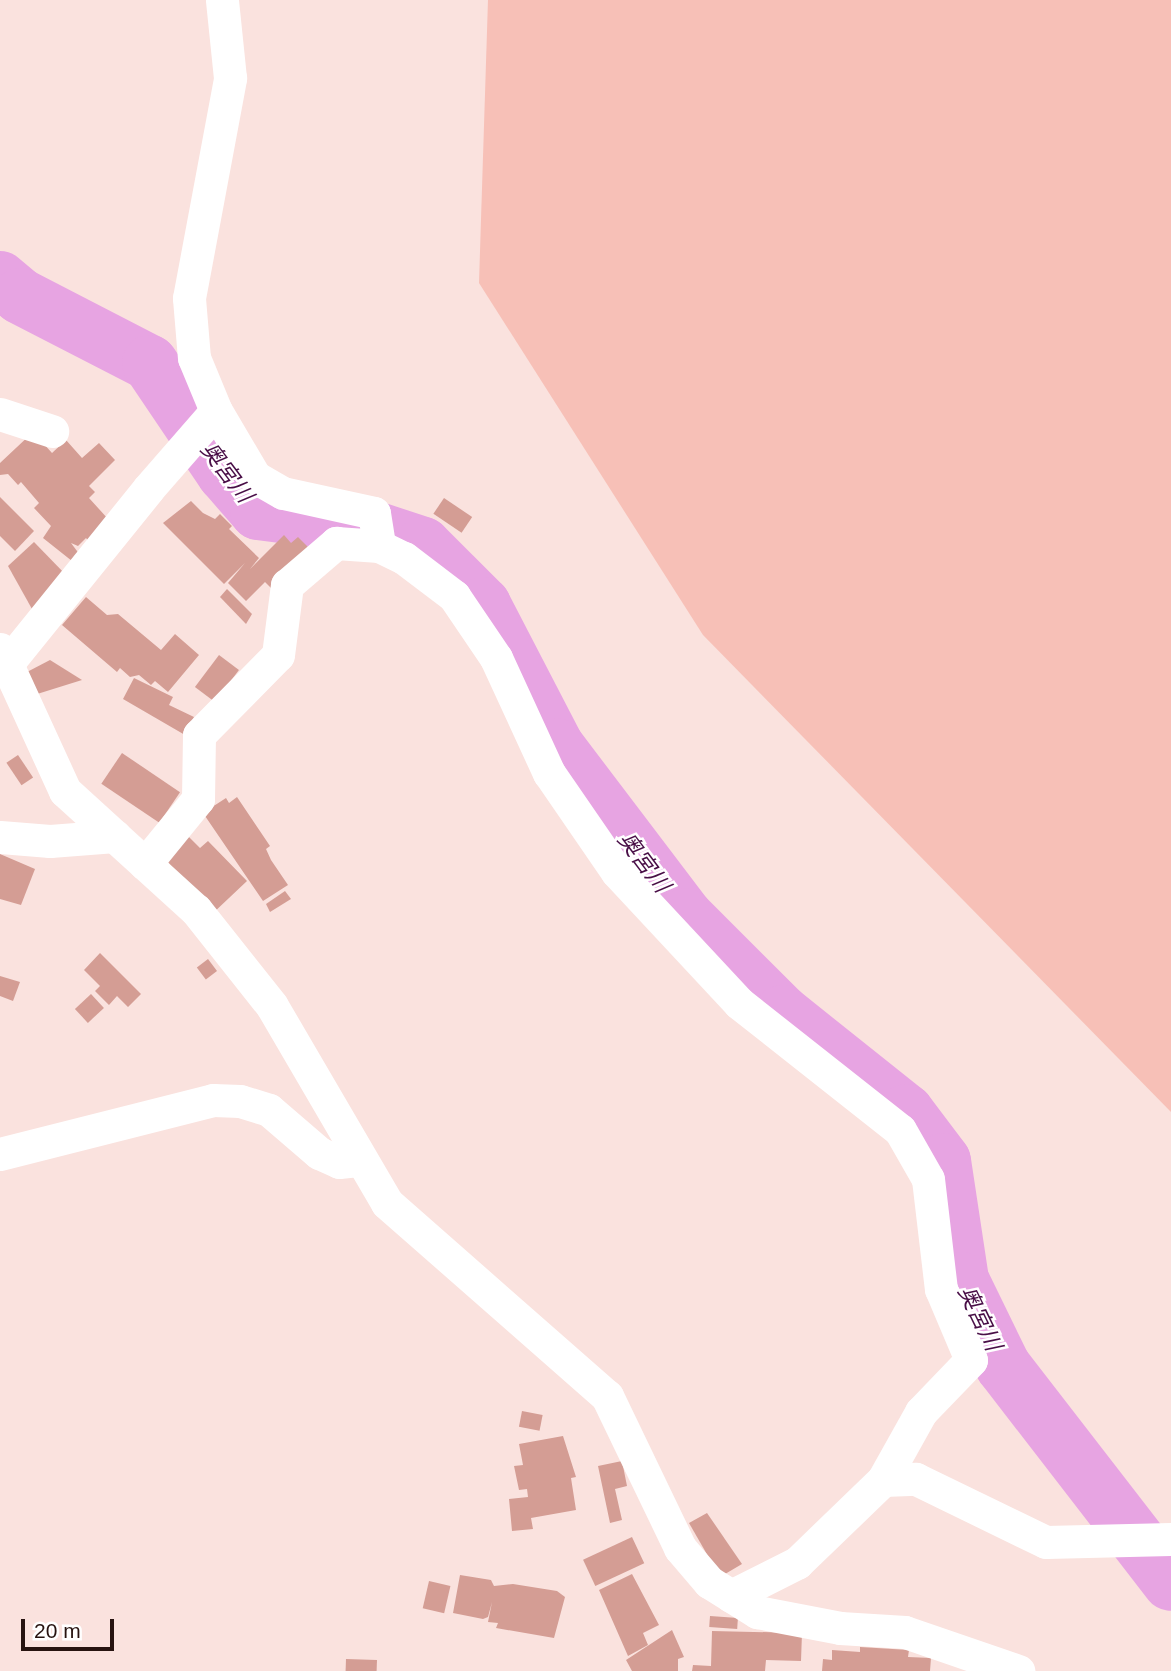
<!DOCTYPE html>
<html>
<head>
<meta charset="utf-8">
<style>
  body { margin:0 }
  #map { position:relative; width:1171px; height:1671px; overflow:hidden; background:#fae2de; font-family:Helvetica,"Noto Sans JP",sans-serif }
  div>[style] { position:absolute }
  .green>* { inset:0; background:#f7c0b7 }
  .river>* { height:56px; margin:-28px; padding:0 28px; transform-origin:28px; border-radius:28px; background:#e7a4e2 }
  .building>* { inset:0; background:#d49d94; transform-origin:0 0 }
  .minor>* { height:33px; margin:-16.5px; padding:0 16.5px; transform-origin:16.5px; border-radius:16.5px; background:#fff }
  span { translate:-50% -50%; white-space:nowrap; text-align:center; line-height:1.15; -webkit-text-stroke:5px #fff; paint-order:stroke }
  .water-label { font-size:23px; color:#480d46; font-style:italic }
  .scale { position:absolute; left:21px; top:1619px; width:93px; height:32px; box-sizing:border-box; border:4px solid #271310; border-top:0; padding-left:9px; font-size:21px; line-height:24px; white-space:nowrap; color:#271310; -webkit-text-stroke:5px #fff; paint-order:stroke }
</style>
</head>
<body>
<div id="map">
  <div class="green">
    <i style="clip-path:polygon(488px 0,1171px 0,1171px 1112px,703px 635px,479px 283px)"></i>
  </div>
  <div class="river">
    <i style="left:0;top:279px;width:26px;rotate:40deg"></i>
    <i style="left:20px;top:296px;width:146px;rotate:27.3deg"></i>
    <i style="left:150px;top:363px;width:134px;rotate:56deg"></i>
    <i style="left:225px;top:474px;width:50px;rotate:49deg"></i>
    <i style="left:258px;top:512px;width:109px;rotate:7.4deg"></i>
    <i style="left:366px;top:526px;width:60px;rotate:18.4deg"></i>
    <i style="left:423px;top:545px;width:85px;rotate:45deg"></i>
    <i style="left:483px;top:605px;width:159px;rotate:62.6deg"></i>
    <i style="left:556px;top:746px;width:213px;rotate:52.8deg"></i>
    <i style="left:685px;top:916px;width:137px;rotate:45deg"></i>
    <i style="left:782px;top:1013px;width:159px;rotate:38.6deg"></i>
    <i style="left:906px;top:1112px;width:61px;rotate:52.9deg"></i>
    <i style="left:943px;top:1161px;width:120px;rotate:81.4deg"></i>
    <i style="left:961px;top:1280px;width:96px;rotate:64deg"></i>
    <i style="left:1003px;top:1366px;width:274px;rotate:52.3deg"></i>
  </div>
  <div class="building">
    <i style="clip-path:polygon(33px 432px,52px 453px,66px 440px,82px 458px,99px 443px,115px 460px,89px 486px,95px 492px,89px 498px,109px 520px,90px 543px,86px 538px,78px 546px,71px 543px,83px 559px,77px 565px,43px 538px,51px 526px,34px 508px,39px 503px,21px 482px,18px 485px,8px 474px,0 475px,0 463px)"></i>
    <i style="clip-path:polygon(0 497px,34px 531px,15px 551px,0 536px)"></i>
    <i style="left:444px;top:498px;width:34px;height:19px;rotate:34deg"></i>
    <i style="clip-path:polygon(191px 501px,203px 513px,215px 519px,220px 514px,232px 526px,229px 529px,259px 558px,250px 569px,284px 535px,291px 543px,298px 537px,309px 548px,286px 603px,265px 582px,246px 601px,228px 583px,245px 563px,224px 584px,163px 523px)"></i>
    <i style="clip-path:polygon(34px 542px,68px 577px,32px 609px,8px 566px)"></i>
    <i style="clip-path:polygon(227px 589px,252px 614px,246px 624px,220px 597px)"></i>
    <i style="clip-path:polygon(86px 597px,107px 615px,118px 614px,161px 650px,175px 634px,199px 655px,168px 692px,155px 681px,151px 685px,139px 675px,130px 677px,120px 668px,117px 672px,62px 625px)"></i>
    <i style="left:219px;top:655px;width:25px;height:40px;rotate:37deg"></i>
    <i style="clip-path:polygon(50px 660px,82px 680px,34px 695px,27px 672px)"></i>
    <i style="clip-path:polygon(134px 678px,173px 697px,169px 705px,194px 717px,185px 735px,123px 699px)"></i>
    <i style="left:122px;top:753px;width:70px;height:37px;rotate:34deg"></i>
    <i style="left:18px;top:755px;width:27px;height:14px;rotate:56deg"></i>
    <i style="clip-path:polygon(237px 797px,270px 846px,266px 849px,271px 860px,288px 885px,263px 901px,203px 813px,226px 798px,229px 803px)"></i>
    <i style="clip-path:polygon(187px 835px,200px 848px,208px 841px,247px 881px,211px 915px,167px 861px)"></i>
    <i style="clip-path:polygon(0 854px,35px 869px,21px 905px,0 899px)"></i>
    <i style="clip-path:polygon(285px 891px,291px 899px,270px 912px,266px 904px)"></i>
    <i style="clip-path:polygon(100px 953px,141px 994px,128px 1007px,117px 996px,109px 1005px,95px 991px,100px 986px,84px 970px)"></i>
    <i style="left:208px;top:959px;width:15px;height:14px;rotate:53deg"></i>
    <i style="clip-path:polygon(0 976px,20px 982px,13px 1001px,0 996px)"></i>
    <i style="left:91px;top:994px;width:19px;height:22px;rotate:47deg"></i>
    <i style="left:522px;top:1411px;width:21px;height:16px;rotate:11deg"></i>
    <i style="clip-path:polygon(563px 1436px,576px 1477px,571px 1478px,576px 1510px,531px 1518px,533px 1529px,512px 1531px,509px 1499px,528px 1497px,527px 1489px,519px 1490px,514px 1466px,523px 1465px,519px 1444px)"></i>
    <i style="clip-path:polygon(622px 1461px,627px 1486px,615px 1489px,622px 1520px,610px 1523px,598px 1466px)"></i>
    <i style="clip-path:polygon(707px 1513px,742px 1564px,720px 1577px,689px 1523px)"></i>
    <i style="left:632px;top:1537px;width:29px;height:54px;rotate:65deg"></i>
    <i style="clip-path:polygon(632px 1574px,659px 1625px,643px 1633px,648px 1645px,628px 1656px,599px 1590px)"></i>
    <i style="clip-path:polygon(460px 1575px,491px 1580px,494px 1586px,513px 1584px,557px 1591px,565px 1597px,554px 1638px,496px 1628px,498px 1623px,488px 1622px,492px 1602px,488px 1617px,483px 1619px,453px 1613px)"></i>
    <i style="left:429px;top:1581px;width:22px;height:28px;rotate:13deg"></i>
    <i style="left:710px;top:1616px;width:28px;height:11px;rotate:4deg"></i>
    <i style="clip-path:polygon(672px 1630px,684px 1657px,678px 1659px,678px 1671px,632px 1671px,626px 1660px)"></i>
    <i style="clip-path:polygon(712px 1631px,802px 1633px,801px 1661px,766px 1660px,765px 1671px,692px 1671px,693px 1665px,711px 1666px)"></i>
    <i style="clip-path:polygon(860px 1647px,909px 1650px,908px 1657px,931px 1658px,930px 1671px,822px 1671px,823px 1659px,832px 1660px,832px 1650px,860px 1652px)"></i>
    <i style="left:346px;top:1659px;width:31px;height:12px;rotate:2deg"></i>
  </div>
  <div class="minor">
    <i style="left:216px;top:411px;width:77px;rotate:59.4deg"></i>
    <i style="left:255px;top:477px;width:32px;rotate:30deg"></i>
    <i style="left:283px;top:493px;width:93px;rotate:12.4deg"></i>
    <i style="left:374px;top:513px;width:33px;rotate:81deg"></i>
    <i style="left:379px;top:546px;width:28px;rotate:26deg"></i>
    <i style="left:404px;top:558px;width:63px;rotate:37.2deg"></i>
    <i style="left:454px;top:596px;width:75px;rotate:55.9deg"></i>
    <i style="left:496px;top:658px;width:127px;rotate:65.3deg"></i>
    <i style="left:549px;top:773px;width:120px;rotate:55.5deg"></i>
    <i style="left:617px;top:872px;width:179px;rotate:47deg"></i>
    <i style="left:739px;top:1003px;width:205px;rotate:38.3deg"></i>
    <i style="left:900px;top:1130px;width:56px;rotate:60.3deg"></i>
    <i style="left:928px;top:1179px;width:111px;rotate:83.3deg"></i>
    <i style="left:941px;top:1289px;width:77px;rotate:67.1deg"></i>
    <i style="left:971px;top:1360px;width:72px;rotate:133.9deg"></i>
    <i style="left:921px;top:1412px;width:78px;rotate:119.2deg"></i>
    <i style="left:0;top:414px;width:55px;rotate:18.1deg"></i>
    <i style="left:0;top:649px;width:156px;rotate:65.4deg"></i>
    <i style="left:65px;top:791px;width:177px;rotate:42.3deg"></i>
    <i style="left:196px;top:910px;width:122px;rotate:51.6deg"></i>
    <i style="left:272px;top:1006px;width:228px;rotate:59.7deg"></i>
    <i style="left:387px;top:1203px;width:293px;rotate:41.3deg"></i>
    <i style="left:607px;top:1396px;width:169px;rotate:64.3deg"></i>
    <i style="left:680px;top:1548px;width:45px;rotate:49.5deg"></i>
    <i style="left:709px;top:1582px;width:57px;rotate:32deg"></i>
    <i style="left:757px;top:1612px;width:85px;rotate:10.9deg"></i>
    <i style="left:840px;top:1628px;width:65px;rotate:3.5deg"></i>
    <i style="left:905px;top:1632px;width:120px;rotate:19deg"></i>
    <i style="left:7px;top:664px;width:225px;rotate:-51.1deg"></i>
    <i style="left:148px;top:489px;width:103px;rotate:-48.9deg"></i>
    <i style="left:216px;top:411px;width:57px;rotate:-112.5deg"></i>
    <i style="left:194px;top:358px;width:60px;rotate:-94.8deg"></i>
    <i style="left:189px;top:298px;width:224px;rotate:-79.4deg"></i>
    <i style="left:230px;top:78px;width:78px;rotate:-95.9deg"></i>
    <i style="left:0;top:837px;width:50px;rotate:4.6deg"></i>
    <i style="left:50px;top:841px;width:65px;rotate:-4.4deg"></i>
    <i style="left:145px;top:864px;width:84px;rotate:-50.8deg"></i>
    <i style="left:198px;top:799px;width:64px;rotate:-89.1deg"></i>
    <i style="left:199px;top:735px;width:112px;rotate:-45.4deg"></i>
    <i style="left:278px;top:655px;width:71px;rotate:-82.7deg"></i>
    <i style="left:287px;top:585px;width:65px;rotate:-40.6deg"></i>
    <i style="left:336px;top:543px;width:43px;rotate:4deg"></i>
    <i style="left:0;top:1154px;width:220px;rotate:-14.2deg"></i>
    <i style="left:213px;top:1100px;width:27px;rotate:2deg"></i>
    <i style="left:240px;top:1101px;width:30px;rotate:17deg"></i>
    <i style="left:269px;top:1110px;width:66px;rotate:40.7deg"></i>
    <i style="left:319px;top:1153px;width:22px;rotate:24deg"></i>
    <i style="left:339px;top:1162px;width:19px;rotate:-6deg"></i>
    <i style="left:731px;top:1596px;width:74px;rotate:-26.6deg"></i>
    <i style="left:797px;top:1563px;width:120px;rotate:-44deg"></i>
    <i style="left:883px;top:1480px;width:33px;rotate:-2deg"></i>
    <i style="left:916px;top:1479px;width:144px;rotate:25.9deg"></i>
    <i style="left:1046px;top:1542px;width:125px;rotate:-1.4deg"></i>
  </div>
  <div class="water-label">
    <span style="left:227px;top:472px;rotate:53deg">奥宮川</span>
    <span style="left:644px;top:862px;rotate:53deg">奥宮川</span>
    <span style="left:980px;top:1318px;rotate:64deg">奥宮川</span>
  </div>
  <div class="scale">20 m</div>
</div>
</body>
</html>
